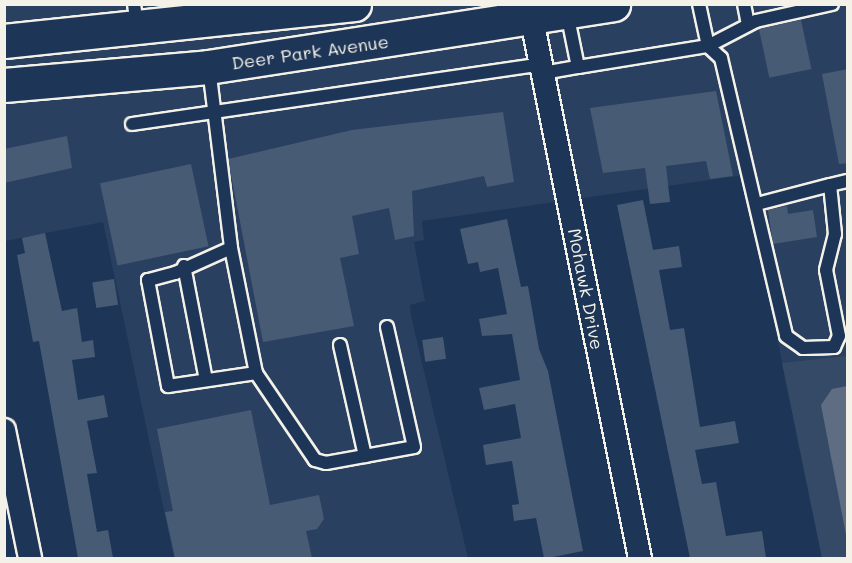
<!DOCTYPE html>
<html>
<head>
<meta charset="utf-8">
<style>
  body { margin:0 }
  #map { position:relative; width:852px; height:563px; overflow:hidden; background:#1d3557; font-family:Mali,sans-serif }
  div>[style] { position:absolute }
  .built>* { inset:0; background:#2a4060 }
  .green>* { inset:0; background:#354a67 }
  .water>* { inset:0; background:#5e6d82 }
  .building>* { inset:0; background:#485b74; transform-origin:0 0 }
  .roads { filter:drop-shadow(2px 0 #f4f1e8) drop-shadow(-2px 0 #f4f1e8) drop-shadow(0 2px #f4f1e8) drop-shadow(0 -2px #f4f1e8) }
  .service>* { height:12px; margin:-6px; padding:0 6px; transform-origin:6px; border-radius:6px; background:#1d3557 }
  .minor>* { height:22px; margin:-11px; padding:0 11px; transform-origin:11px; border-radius:11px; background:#1d3557 }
  .primary>* { height:33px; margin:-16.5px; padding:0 16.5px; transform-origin:16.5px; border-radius:16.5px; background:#1d3557 }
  span { translate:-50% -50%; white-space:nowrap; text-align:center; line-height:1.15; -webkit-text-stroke:5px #1d3557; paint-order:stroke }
  .street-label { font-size:18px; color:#f4f1e8 }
  .frame { position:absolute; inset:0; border:6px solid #f4f1e8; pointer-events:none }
</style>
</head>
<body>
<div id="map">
  <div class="built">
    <i style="clip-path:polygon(5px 5px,847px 5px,847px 558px,822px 558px,744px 175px,422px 221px,424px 240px,414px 242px,425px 301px,410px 305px,411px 316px,468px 558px,174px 558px,103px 222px,5px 241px)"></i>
  </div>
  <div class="green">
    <i style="clip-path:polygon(847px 356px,847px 558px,822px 558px,782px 363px)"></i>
  </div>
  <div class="water">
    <i style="clip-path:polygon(847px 386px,848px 386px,847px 540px,821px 405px,832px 389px)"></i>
  </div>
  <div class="building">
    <i style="left:801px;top:20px;width:50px;height:43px;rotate:78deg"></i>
    <i style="clip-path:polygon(848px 69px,848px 163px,839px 164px,822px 74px)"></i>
    <i style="clip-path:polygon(716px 91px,733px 176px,710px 179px,706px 161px,666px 166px,670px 202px,650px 204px,645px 168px,603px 173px,590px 108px)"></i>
    <i style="clip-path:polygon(503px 112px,514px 182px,487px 187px,484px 176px,412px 191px,414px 236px,395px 240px,389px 208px,352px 216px,359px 254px,340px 258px,354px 326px,263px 342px,228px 159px,352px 130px)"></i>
    <i style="clip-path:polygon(67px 136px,72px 168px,4px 183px,4px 149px)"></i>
    <i style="left:191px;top:164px;width:84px;height:93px;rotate:78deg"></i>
    <i style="clip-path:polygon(643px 200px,653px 250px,679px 246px,682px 267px,659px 270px,670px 330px,684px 328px,700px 427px,735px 421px,739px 443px,695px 450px,702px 484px,716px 482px,726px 536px,762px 531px,766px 558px,690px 558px,617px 205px)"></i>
    <i style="clip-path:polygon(787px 206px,788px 214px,813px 210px,817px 237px,773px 244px,768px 210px)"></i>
    <i style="clip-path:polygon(507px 219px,521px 287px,528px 286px,539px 349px,548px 371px,583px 551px,548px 558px,544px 558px,536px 518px,514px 521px,512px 505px,519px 504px,512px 461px,486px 465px,483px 445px,521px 438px,515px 404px,484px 410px,479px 388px,520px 380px,512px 334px,482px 336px,479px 319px,507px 314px,498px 268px,480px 272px,478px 262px,468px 264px,460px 229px)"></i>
    <i style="clip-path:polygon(45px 233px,62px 311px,77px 308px,82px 342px,93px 340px,95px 357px,72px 360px,78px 400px,104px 395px,108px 417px,87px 421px,97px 473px,87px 474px,97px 532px,108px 530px,113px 558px,78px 558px,39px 341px,33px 342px,17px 255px,25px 253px,22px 238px)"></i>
    <i style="left:114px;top:279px;width:26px;height:22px;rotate:81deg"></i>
    <i style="left:443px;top:337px;width:22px;height:21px;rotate:82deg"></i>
    <i style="clip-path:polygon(251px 410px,270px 505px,319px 495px,324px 519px,317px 529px,306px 531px,312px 558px,175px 558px,165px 512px,173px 511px,157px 429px)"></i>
  </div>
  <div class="roads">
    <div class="service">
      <i style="left:134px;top:4px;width:22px;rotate:82deg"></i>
      <i style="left:744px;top:4px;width:21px;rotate:79deg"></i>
      <i style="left:832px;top:4px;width:78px;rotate:167.4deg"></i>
      <i style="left:756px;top:21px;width:54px;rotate:152.5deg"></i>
      <i style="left:708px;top:46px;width:18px;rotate:43deg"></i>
      <i style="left:721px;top:58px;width:285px;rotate:76.8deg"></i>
      <i style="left:786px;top:336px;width:21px;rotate:35deg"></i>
      <i style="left:803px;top:348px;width:31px;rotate:-2deg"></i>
      <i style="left:834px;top:347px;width:12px;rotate:-66deg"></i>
      <i style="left:839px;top:336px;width:67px;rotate:-101.1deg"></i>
      <i style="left:826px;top:270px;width:37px;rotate:-76deg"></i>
      <i style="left:835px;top:234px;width:49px;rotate:-95.8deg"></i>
      <i style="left:830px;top:185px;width:18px;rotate:-13deg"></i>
      <i style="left:578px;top:67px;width:132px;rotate:-9.2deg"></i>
      <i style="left:708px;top:46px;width:43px;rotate:-102.1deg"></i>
      <i style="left:209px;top:68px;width:181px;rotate:83deg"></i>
      <i style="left:231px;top:248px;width:127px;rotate:78.7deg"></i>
      <i style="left:256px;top:373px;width:105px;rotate:55.9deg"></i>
      <i style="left:315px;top:460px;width:11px;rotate:15deg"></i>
      <i style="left:326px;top:463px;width:89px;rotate:-10.3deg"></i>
      <i style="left:414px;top:447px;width:123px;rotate:-102.7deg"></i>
      <i style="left:543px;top:73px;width:36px;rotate:-10deg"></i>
      <i style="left:578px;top:67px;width:55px;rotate:-101.5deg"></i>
      <i style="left:132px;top:124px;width:413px;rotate:-8.3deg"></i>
      <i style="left:757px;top:204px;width:75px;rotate:-14.6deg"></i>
      <i style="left:231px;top:248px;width:61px;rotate:155.9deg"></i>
      <i style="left:175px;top:273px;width:28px;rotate:165deg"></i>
      <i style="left:148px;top:280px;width:108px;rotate:79.3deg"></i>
      <i style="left:168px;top:386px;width:89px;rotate:-8.4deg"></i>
      <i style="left:184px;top:266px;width:116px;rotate:79.1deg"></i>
      <i style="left:340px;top:345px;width:114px;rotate:77.3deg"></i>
    </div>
    <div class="minor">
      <i style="left:532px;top:20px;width:549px;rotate:78.65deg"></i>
      <i style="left:4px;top:430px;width:131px;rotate:78.5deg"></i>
    </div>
    <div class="primary">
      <i style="left:4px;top:41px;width:352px;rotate:-6deg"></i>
      <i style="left:4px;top:85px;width:205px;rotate:-5deg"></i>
      <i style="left:208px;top:67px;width:410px;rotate:-8.8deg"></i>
    </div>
  </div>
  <div class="street-label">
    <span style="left:310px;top:52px;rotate:-8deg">Deer Park Avenue</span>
    <span style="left:586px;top:289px;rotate:79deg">Mohawk Drive</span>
  </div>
  <div class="frame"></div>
</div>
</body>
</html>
